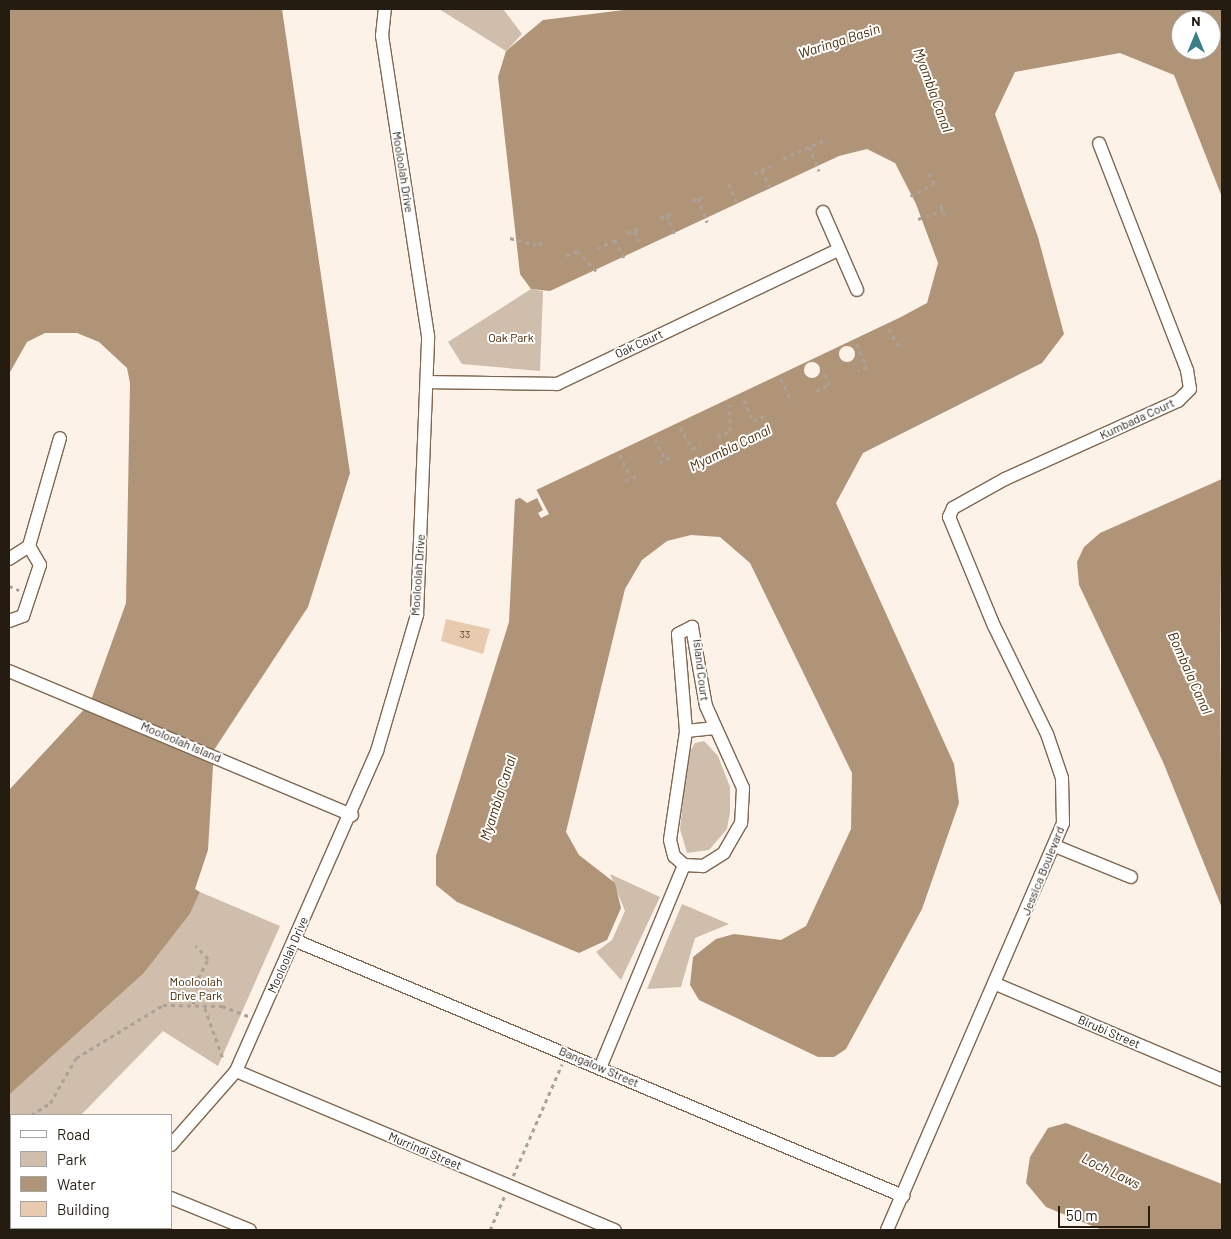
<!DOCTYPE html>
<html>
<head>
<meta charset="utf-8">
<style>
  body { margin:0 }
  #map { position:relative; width:1231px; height:1239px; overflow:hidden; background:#fdf2e7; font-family:Barlow,sans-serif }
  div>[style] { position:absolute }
  .green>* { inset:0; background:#d0beac }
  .water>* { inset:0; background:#b09478 }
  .pier>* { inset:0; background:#fdf2e7 }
  .round { border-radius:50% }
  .building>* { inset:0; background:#e8cbae }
  .path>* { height:2.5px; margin-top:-1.25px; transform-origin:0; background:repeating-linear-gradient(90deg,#aca197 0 4px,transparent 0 8px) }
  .roads { filter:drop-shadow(1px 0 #80674f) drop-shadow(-1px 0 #80674f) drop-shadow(0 1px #80674f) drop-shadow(0 -1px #80674f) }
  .street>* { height:12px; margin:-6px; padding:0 6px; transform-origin:6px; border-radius:6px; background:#fff }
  span { translate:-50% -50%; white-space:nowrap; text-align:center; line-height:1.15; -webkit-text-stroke:4px #fff; paint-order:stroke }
  .number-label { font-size:10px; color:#554738 }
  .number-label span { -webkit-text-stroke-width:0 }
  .street-label { font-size:12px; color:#241b11 }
  .park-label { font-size:12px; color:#422500 }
  .water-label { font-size:14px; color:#482b06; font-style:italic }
  .frame { position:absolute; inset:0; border:10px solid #241b11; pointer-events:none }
  .legend { position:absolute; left:10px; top:1114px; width:162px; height:115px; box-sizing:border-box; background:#fff; border:1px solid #a7a4a0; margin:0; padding:6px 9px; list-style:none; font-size:15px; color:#241b11 }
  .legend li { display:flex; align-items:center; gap:10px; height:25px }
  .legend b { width:25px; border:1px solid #a7a4a0 }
  .north { position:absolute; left:1171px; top:10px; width:50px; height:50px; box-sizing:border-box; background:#fff; border:1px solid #a7a4a0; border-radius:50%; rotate:0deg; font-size:14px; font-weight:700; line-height:20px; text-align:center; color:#241b11 }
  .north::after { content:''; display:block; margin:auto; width:18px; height:22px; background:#39808a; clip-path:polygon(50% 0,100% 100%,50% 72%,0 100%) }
  .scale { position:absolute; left:1058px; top:1206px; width:92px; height:22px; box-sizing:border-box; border:2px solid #241b11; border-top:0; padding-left:6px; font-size:15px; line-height:18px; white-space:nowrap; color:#241b11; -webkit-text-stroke:4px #fff; paint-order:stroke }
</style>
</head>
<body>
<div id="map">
  <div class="green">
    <i style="clip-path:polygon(439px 9px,503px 9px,522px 34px,506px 51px)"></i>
    <i style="clip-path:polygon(531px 289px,543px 291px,540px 371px,462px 364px,448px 342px)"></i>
    <i style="clip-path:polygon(704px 741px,718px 756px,730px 787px,730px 812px,727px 829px,709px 850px,687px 853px,680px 829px,688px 755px,695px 743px)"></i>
    <i style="clip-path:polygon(610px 874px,660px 897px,621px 980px,596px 952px,612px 940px,625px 911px)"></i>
    <i style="clip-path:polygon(200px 892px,280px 926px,218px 1066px,163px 1031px,81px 1115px,11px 1115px,9px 1185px,9px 1095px,144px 973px,190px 914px)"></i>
    <i style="clip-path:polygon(682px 904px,729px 924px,695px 938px,681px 987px,647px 989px)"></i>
  </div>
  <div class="water">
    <i style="clip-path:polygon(9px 9px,282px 9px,350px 473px,308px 607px,214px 750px,208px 850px,195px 889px,200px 892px,190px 914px,144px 973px,9px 1095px,9px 790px,90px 703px,126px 603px,130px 383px,127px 368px,99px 342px,77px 333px,45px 333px,27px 342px,9px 374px)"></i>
    <i style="clip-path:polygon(evenodd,632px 9px,1222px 9px,1222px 197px,1174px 75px,1120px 53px,1015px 72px,995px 114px,1038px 237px,1064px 334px,1042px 363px,863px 453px,836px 503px,954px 764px,959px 803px,922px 909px,846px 1049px,834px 1057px,818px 1057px,699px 1000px,690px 985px,693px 957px,716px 939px,734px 934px,781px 940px,806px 926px,851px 829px,852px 773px,750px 563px,720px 537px,691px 535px,667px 541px,642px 560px,625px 589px,566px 832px,579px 855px,615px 883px,621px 908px,607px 940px,579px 953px,457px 902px,436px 885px,436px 856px,509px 622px,515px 500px,901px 317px,927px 303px,938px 263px,916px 204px,895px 163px,867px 149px,839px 156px,550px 291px,531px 289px,520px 274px,498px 77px,506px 51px,543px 20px,632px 9px,1181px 20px,1211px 20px,1211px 50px,1181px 50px,1181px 20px)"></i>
    <i style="clip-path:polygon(1222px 479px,1220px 655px,1222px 908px,1163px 762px,1079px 585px,1077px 562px,1084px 547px,1100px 533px)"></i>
    <i style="clip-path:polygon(1066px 1123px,1222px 1184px,1222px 1230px,1102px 1230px,1046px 1207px,1026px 1183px,1030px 1157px,1048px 1128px)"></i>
  </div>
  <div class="pier">
    <i class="round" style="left:839px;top:346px;width:16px;height:16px"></i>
    <i class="round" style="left:804px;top:362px;width:16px;height:16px"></i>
    <i style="clip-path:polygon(536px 489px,549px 514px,541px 518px,538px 513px,543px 510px,537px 498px,527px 503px,519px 497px)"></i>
  </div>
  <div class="building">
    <i style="clip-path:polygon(446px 619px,490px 629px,483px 654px,441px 641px)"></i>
  </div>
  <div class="path">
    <i style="left:809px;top:147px;width:26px;rotate:67deg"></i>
    <i style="left:783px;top:159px;width:45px;rotate:-24.9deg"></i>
    <i style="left:762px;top:170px;width:23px;rotate:65deg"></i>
    <i style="left:754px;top:174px;width:19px;rotate:-25deg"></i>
    <i style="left:729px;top:184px;width:21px;rotate:67deg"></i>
    <i style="left:910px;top:196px;width:27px;rotate:-27deg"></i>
    <i style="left:934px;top:184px;width:16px;rotate:-117deg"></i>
    <i style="left:698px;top:198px;width:26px;rotate:69deg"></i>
    <i style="left:692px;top:201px;width:11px;rotate:-22deg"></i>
    <i style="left:941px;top:205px;width:12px;rotate:70deg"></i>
    <i style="left:667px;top:215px;width:22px;rotate:68deg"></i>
    <i style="left:660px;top:218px;width:14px;rotate:-21deg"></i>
    <i style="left:918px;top:219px;width:27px;rotate:-20deg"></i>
    <i style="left:635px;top:231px;width:11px;rotate:68deg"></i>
    <i style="left:627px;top:233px;width:15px;rotate:-20deg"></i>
    <i style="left:510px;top:238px;width:31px;rotate:15deg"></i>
    <i style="left:540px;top:246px;width:7px;rotate:-90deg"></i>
    <i style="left:597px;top:249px;width:20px;rotate:-27deg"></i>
    <i style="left:615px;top:240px;width:20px;rotate:63deg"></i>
    <i style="left:566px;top:256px;width:12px;rotate:-24deg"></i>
    <i style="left:577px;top:251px;width:28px;rotate:46deg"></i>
    <i style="left:889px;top:329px;width:24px;rotate:60deg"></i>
    <i style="left:857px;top:344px;width:25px;rotate:67deg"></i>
    <i style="left:867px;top:367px;width:10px;rotate:156deg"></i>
    <i style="left:781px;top:379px;width:25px;rotate:64deg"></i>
    <i style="left:816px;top:391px;width:14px;rotate:-25deg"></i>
    <i style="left:829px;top:385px;width:16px;rotate:-112deg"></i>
    <i style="left:744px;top:400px;width:23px;rotate:67deg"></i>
    <i style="left:753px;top:421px;width:16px;rotate:-22deg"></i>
    <i style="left:680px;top:427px;width:25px;rotate:61deg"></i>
    <i style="left:692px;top:449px;width:9px;rotate:-27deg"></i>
    <i style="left:717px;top:437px;width:14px;rotate:-25deg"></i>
    <i style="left:730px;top:431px;width:26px;rotate:-92deg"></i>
    <i style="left:655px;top:439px;width:24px;rotate:62deg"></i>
    <i style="left:620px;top:455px;width:25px;rotate:64deg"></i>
    <i style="left:659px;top:463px;width:16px;rotate:-27deg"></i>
    <i style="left:625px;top:481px;width:13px;rotate:-23deg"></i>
    <i style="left:9px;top:586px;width:11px;rotate:22deg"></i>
    <i style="left:193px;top:1004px;width:26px;rotate:-79deg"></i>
    <i style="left:198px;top:978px;width:21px;rotate:-62deg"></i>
    <i style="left:208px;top:959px;width:18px;rotate:-135deg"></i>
    <i style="left:205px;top:1008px;width:56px;rotate:70.3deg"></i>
    <i style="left:31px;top:1115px;width:22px;rotate:-32deg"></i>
    <i style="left:50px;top:1103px;width:52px;rotate:-60deg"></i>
    <i style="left:76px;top:1058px;width:102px;rotate:-31.3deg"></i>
    <i style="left:163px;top:1005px;width:59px;rotate:1deg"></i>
    <i style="left:222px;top:1006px;width:28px;rotate:21deg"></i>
    <i style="left:9px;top:1122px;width:2px"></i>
    <i style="left:513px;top:1176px;width:122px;rotate:-66.4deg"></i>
    <i style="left:490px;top:1230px;width:36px;rotate:-67deg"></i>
  </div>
  <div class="roads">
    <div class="street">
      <i style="left:823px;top:212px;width:85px;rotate:66.4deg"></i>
      <i style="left:428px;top:382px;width:129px;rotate:0.9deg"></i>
      <i style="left:557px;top:384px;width:311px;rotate:-25.5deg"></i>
      <i style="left:9px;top:559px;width:24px;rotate:-33deg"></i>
      <i style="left:9px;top:621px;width:15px;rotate:-20deg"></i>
      <i style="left:23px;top:616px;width:54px;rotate:-71.6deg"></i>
      <i style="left:40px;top:565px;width:22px;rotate:-120deg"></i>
      <i style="left:29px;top:546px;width:112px;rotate:-74deg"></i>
      <i style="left:692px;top:627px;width:80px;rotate:80deg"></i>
      <i style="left:706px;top:706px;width:90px;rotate:65.7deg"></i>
      <i style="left:743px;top:788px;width:35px;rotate:93deg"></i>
      <i style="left:741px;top:823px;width:34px;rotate:120deg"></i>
      <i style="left:724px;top:853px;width:25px;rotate:148deg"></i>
      <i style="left:703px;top:866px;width:19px;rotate:-177deg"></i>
      <i style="left:684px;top:865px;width:13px;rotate:-138deg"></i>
      <i style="left:674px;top:856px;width:16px;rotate:-104deg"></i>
      <i style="left:670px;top:840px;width:110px;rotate:-81.6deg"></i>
      <i style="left:686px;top:731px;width:97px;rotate:-94.7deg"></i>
      <i style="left:678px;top:634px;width:16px;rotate:-27deg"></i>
      <i style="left:9px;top:671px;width:372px;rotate:22.8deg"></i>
      <i style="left:686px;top:731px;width:27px;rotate:-6deg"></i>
      <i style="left:1055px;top:846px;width:82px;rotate:22.2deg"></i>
      <i style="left:294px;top:940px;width:661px;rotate:22.8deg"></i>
      <i style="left:996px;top:984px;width:246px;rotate:23deg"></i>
      <i style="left:600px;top:1068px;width:220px;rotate:-67.5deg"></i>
      <i style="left:236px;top:1071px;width:411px;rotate:22.8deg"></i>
      <i style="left:171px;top:1145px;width:98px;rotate:-48.7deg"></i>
      <i style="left:236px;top:1071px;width:350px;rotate:-66.2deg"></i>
      <i style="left:377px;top:751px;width:142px;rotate:-73.6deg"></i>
      <i style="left:417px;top:615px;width:279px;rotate:-87.7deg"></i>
      <i style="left:428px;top:336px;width:304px;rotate:-98.7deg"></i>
      <i style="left:382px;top:36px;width:27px;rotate:-84deg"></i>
      <i style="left:171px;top:1198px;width:85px;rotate:22.1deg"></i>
      <i style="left:84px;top:1230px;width:4px;rotate:-34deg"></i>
      <i style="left:887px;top:1230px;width:443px;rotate:-66.6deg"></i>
      <i style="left:1063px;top:823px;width:45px;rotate:-91.3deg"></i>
      <i style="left:1062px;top:778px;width:46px;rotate:-108.8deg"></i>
      <i style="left:1047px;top:734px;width:120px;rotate:-116.1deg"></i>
      <i style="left:994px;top:626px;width:118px;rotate:-112.4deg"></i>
      <i style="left:949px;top:517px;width:10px;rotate:-66deg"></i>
      <i style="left:953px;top:508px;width:60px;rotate:-29.1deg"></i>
      <i style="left:1005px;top:479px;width:190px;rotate:-24.3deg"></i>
      <i style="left:1178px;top:401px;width:17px;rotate:-45deg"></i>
      <i style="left:1190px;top:389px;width:19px;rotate:-99deg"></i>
      <i style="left:1187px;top:370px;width:243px;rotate:-111.2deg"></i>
    </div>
  </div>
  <div class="number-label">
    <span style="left:465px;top:635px">33</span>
  </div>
  <div class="street-label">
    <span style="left:403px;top:172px;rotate:81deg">Mooloolah Drive</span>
    <span style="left:639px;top:344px;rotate:-25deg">Oak Court</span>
    <span style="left:1137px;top:419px;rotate:-25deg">Kumbada Court</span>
    <span style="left:418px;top:575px;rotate:-86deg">Mooloolah Drive</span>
    <span style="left:701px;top:670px;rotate:83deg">Island Court</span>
    <span style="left:181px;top:742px;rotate:23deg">Mooloolah Island</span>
    <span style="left:1043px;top:871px;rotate:-68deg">Jessica Boulevard</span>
    <span style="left:288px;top:955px;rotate:-66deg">Mooloolah Drive</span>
    <span style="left:1109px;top:1032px;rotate:23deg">Birubi Street</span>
    <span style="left:599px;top:1067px;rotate:23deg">Bangalow Street</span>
    <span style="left:425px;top:1151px;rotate:23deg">Murrindi Street</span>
  </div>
  <div class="park-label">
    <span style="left:511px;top:338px">Oak Park</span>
    <span style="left:196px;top:989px">Mooloolah<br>Drive Park</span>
  </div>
  <div class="water-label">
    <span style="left:839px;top:41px;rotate:-18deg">Waringa Basin</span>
    <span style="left:933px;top:90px;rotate:70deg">Myambla Canal</span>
    <span style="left:730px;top:448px;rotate:-26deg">Myambla Canal</span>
    <span style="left:1190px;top:673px;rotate:66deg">Bombala Canal</span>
    <span style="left:498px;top:798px;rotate:-72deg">Myambla Canal</span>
    <span style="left:1111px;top:1171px;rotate:26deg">Loch Laws</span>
  </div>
  <div class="frame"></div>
  <ul class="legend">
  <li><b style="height:6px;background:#fff"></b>Road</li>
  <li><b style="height:14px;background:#d0beac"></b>Park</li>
  <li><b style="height:14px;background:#b09478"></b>Water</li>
  <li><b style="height:14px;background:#e8cbae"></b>Building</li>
  </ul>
  <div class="north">N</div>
  <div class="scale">50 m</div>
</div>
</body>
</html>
